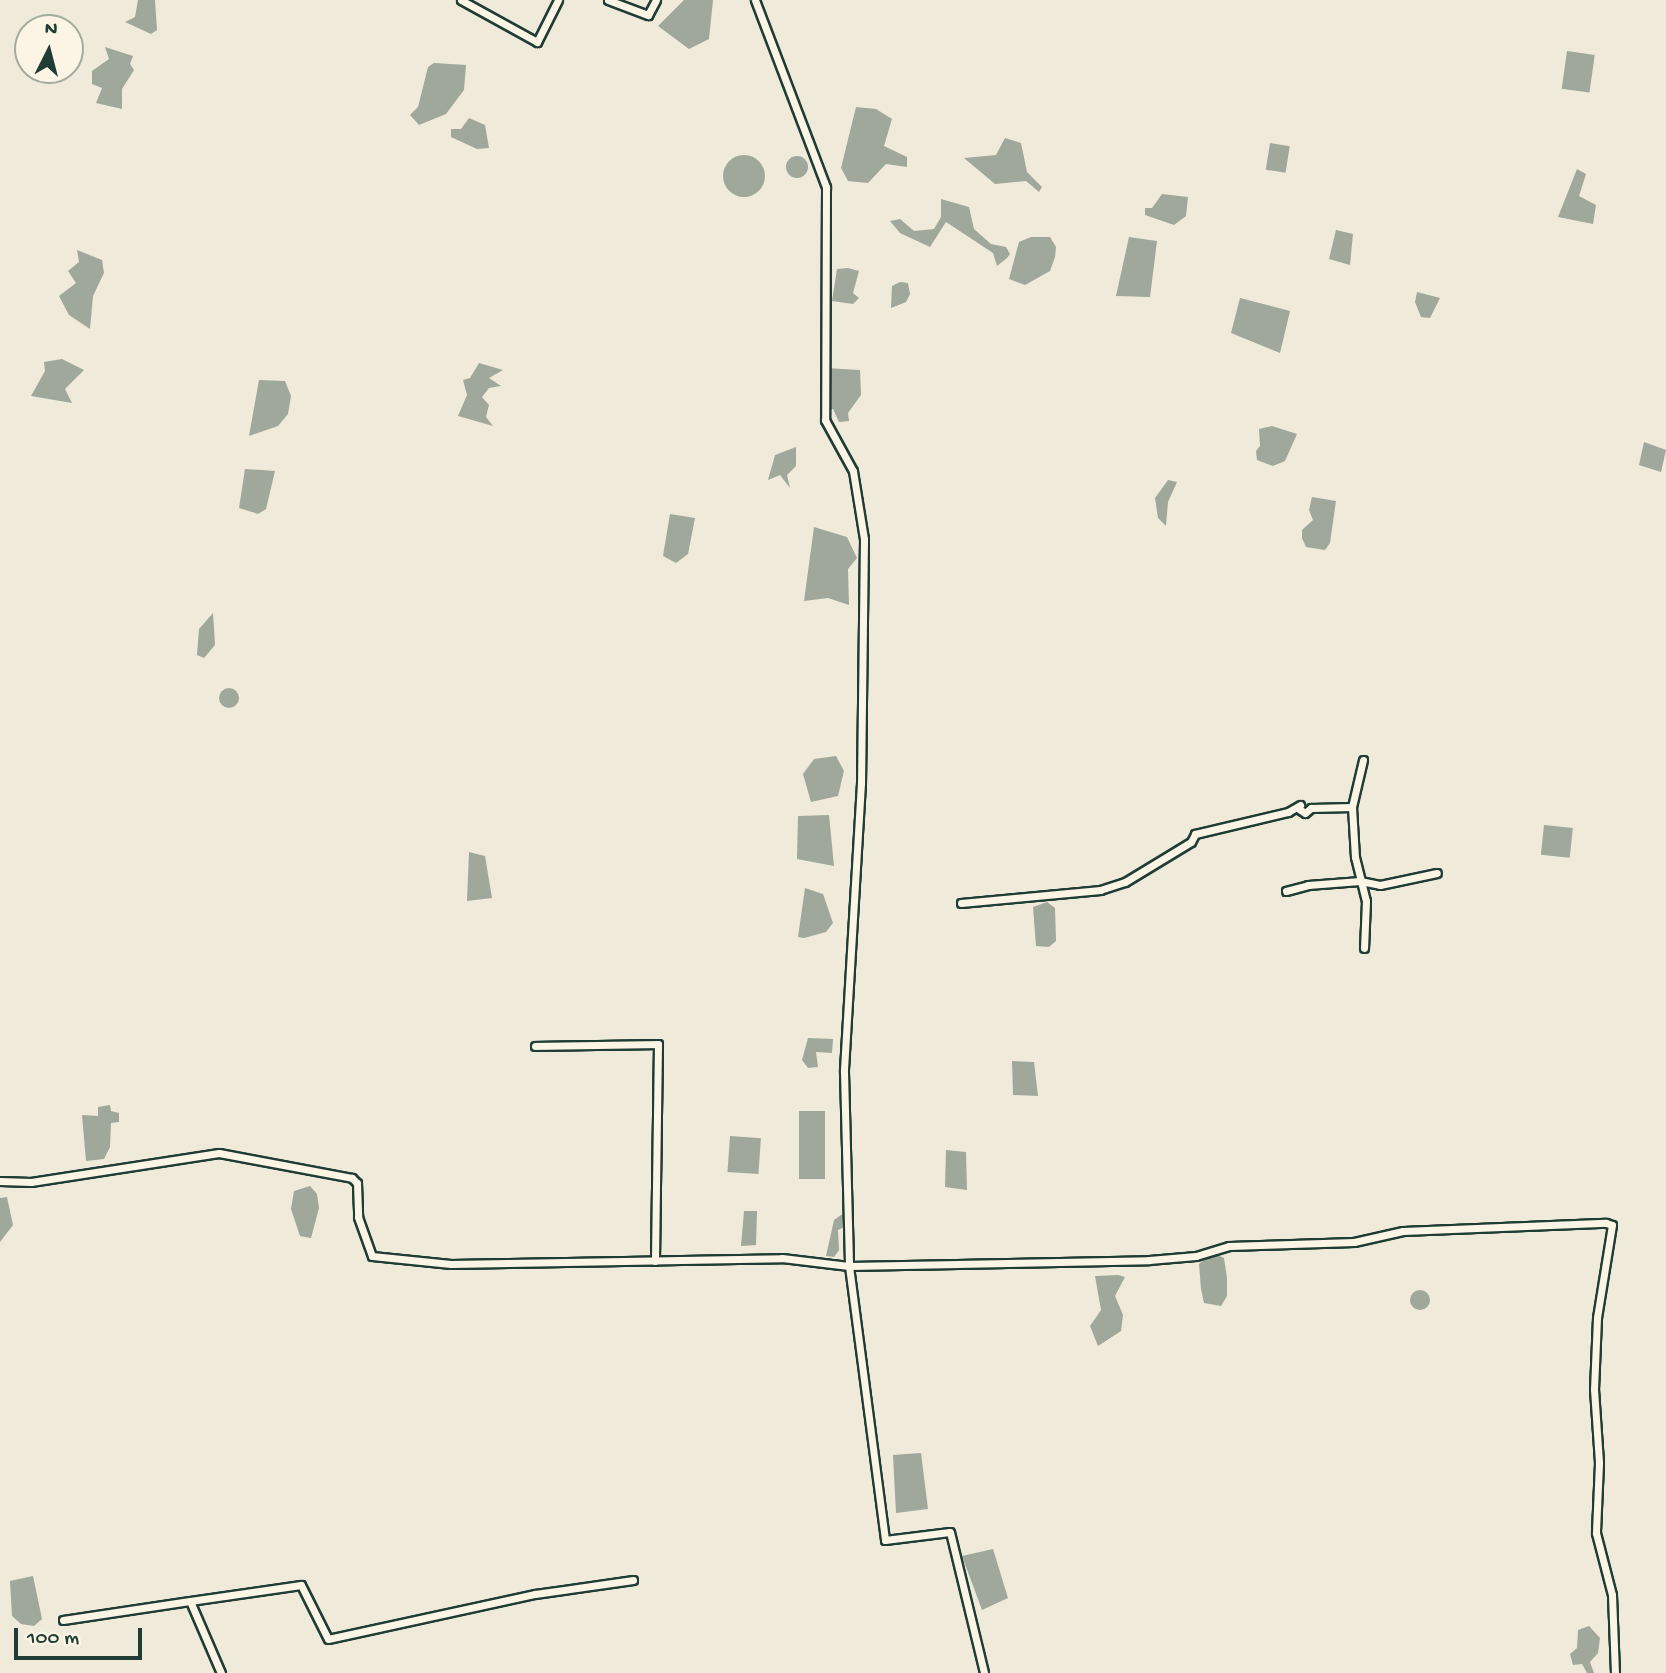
<!DOCTYPE html>
<html>
<head>
<meta charset="utf-8">
<style>
  body { margin:0 }
  #map { position:relative; width:1666px; height:1673px; overflow:hidden; background:#efeada; font-family:"Gochi Hand",sans-serif }
  div>[style] { position:absolute }
  .water>* { inset:0; background:#9fa89a; transform-origin:0 0 }
  .round { border-radius:50% }
  .roads { filter:drop-shadow(2px 0 #1f3d34) drop-shadow(-2px 0 #1f3d34) drop-shadow(0 2px #1f3d34) drop-shadow(0 -2px #1f3d34) }
  .street>* { height:7px; margin:-3.5px; padding:0 3.5px; transform-origin:3.5px; border-radius:3.5px; background:#fcf5e5 }
  span { translate:-50% -50%; white-space:nowrap; text-align:center; line-height:1.15; -webkit-text-stroke:5px #fcf5e5; paint-order:stroke }
  .north { position:absolute; left:14px; top:14px; width:70px; height:70px; box-sizing:border-box; background:#fcf5e5; border:2px solid #a4ab9e; border-radius:50%; rotate:6deg; font-size:19px; font-weight:700; line-height:28px; text-align:center; color:#1f3d34 }
  .north::after { content:''; display:block; margin:auto; width:24px; height:32px; background:#1f3d34; clip-path:polygon(50% 0,100% 100%,50% 72%,0 100%) }
  .scale { position:absolute; left:14px; top:1628px; width:128px; height:32px; box-sizing:border-box; border:4px solid #1f3d34; border-top:0; padding-left:9px; font-size:21px; line-height:24px; white-space:nowrap; color:#1f3d34; -webkit-text-stroke:5px #fcf5e5; paint-order:stroke }
</style>
</head>
<body>
<div id="map">
  <div class="water">
    <i style="clip-path:polygon(138px 0,155px 0,157px 30px,151px 34px,125px 22px,135px 17px)"></i>
    <i style="clip-path:polygon(684px 0,713px 0,709px 39px,689px 49px,658px 26px)"></i>
    <i style="clip-path:polygon(105px 47px,133px 56px,130px 64px,134px 70px,122px 89px,122px 109px,96px 103px,102px 88px,92px 84px,92px 71px,109px 59px)"></i>
    <i style="left:1567px;top:51px;width:28px;height:38px;rotate:8deg"></i>
    <i style="clip-path:polygon(434px 63px,466px 65px,464px 90px,446px 114px,419px 125px,410px 115px,418px 107px,428px 67px)"></i>
    <i style="clip-path:polygon(856px 107px,876px 109px,892px 119px,884px 146px,907px 157px,907px 167px,886px 164px,868px 183px,848px 181px,841px 168px)"></i>
    <i style="clip-path:polygon(469px 118px,485px 125px,489px 148px,477px 149px,451px 137px,451px 129px,461px 129px)"></i>
    <i style="clip-path:polygon(1005px 138px,1021px 143px,1027px 172px,1042px 187px,1039px 192px,1026px 181px,995px 184px,964px 158px,996px 155px)"></i>
    <i style="left:1270px;top:143px;width:20px;height:27px;rotate:9deg"></i>
    <i class="round" style="left:723px;top:155px;width:42px;height:42px"></i>
    <i class="round" style="left:786px;top:156px;width:22px;height:22px"></i>
    <i style="clip-path:polygon(1577px 169px,1586px 174px,1579px 196px,1596px 205px,1593px 224px,1558px 217px)"></i>
    <i style="clip-path:polygon(1162px 194px,1188px 197px,1186px 216px,1174px 225px,1145px 215px,1145px 208px,1152px 208px)"></i>
    <i style="clip-path:polygon(941px 199px,969px 207px,974px 229px,991px 244px,1006px 247px,1010px 254px,1007px 258px,997px 266px,993px 253px,946px 222px,930px 247px,900px 233px,890px 221px,900px 219px,914px 231px,934px 229px,941px 217px)"></i>
    <i style="clip-path:polygon(1336px 230px,1353px 234px,1350px 265px,1329px 259px)"></i>
    <i style="clip-path:polygon(1031px 237px,1050px 237px,1056px 247px,1055px 257px,1050px 271px,1025px 285px,1009px 279px,1019px 242px)"></i>
    <i style="clip-path:polygon(1129px 237px,1157px 241px,1150px 297px,1116px 296px)"></i>
    <i style="clip-path:polygon(77px 250px,102px 260px,104px 273px,93px 296px,90px 329px,69px 315px,59px 296px,76px 283px,68px 271px,79px 262px)"></i>
    <i style="clip-path:polygon(848px 268px,859px 271px,853px 293px,859px 298px,853px 304px,832px 301px,837px 269px)"></i>
    <i style="clip-path:polygon(900px 282px,908px 283px,910px 294px,906px 302px,891px 308px,892px 286px)"></i>
    <i style="clip-path:polygon(1417px 292px,1440px 298px,1430px 318px,1421px 317px,1415px 302px)"></i>
    <i style="clip-path:polygon(1240px 298px,1290px 311px,1280px 353px,1231px 333px)"></i>
    <i style="clip-path:polygon(62px 359px,84px 370px,65px 389px,72px 403px,31px 396px,45px 371px,44px 362px)"></i>
    <i style="clip-path:polygon(479px 363px,503px 370px,489px 378px,501px 386px,489px 388px,482px 397px,489px 405px,486px 417px,493px 426px,458px 416px,467px 395px,463px 380px,470px 378px)"></i>
    <i style="clip-path:polygon(825px 368px,860px 370px,861px 395px,848px 413px,849px 421px,839px 422px,833px 409px,825px 409px)"></i>
    <i style="clip-path:polygon(259px 380px,285px 381px,291px 396px,288px 414px,278px 426px,249px 436px)"></i>
    <i style="clip-path:polygon(1272px 426px,1297px 434px,1285px 461px,1273px 466px,1257px 460px,1256px 451px,1260px 446px,1259px 429px)"></i>
    <i style="clip-path:polygon(1644px 442px,1666px 450px,1661px 472px,1639px 465px)"></i>
    <i style="clip-path:polygon(796px 447px,796px 466px,787px 475px,790px 488px,780px 475px,768px 480px,775px 455px)"></i>
    <i style="clip-path:polygon(245px 469px,275px 471px,266px 509px,258px 514px,239px 508px)"></i>
    <i style="clip-path:polygon(1168px 480px,1177px 482px,1168px 502px,1166px 526px,1158px 518px,1155px 498px)"></i>
    <i style="clip-path:polygon(1312px 497px,1336px 501px,1330px 543px,1325px 550px,1306px 547px,1302px 538px,1302px 530px,1313px 520px,1309px 510px)"></i>
    <i style="clip-path:polygon(670px 514px,695px 518px,688px 554px,676px 563px,663px 556px)"></i>
    <i style="clip-path:polygon(814px 527px,847px 537px,857px 558px,848px 569px,849px 605px,828px 598px,804px 601px)"></i>
    <i style="clip-path:polygon(213px 613px,215px 645px,204px 658px,197px 655px,199px 629px)"></i>
    <i class="round" style="left:219px;top:688px;width:20px;height:20px"></i>
    <i style="clip-path:polygon(836px 756px,844px 771px,838px 796px,811px 802px,803px 774px,814px 759px)"></i>
    <i style="clip-path:polygon(829px 815px,834px 866px,797px 859px,798px 816px)"></i>
    <i style="left:1544px;top:825px;width:29px;height:30px;rotate:6deg"></i>
    <i style="clip-path:polygon(469px 852px,485px 856px,492px 898px,467px 901px)"></i>
    <i style="clip-path:polygon(805px 888px,823px 894px,833px 923px,826px 932px,804px 938px,798px 937px)"></i>
    <i style="clip-path:polygon(1047px 902px,1055px 908px,1056px 941px,1049px 947px,1036px 946px,1033px 907px)"></i>
    <i style="clip-path:polygon(808px 1038px,833px 1039px,832px 1053px,816px 1052px,818px 1067px,808px 1068px,802px 1060px)"></i>
    <i style="clip-path:polygon(1012px 1061px,1034px 1062px,1038px 1096px,1013px 1095px)"></i>
    <i style="clip-path:polygon(110px 1105px,111px 1111px,119px 1113px,119px 1122px,111px 1123px,110px 1147px,104px 1159px,86px 1161px,82px 1115px,98px 1116px,98px 1107px)"></i>
    <i style="left:799px;top:1111px;width:26px;height:68px"></i>
    <i style="left:730px;top:1136px;width:31px;height:36px;rotate:4deg"></i>
    <i style="clip-path:polygon(946px 1150px,966px 1152px,967px 1190px,945px 1187px)"></i>
    <i style="clip-path:polygon(310px 1186px,317px 1194px,319px 1208px,311px 1238px,300px 1236px,291px 1209px,294px 1191px)"></i>
    <i style="clip-path:polygon(7px 1197px,13px 1225px,0 1242px,0 1198px)"></i>
    <i style="clip-path:polygon(744px 1211px,757px 1211px,756px 1245px,741px 1246px)"></i>
    <i style="clip-path:polygon(844px 1213px,847px 1226px,838px 1230px,839px 1250px,834px 1257px,826px 1256px,834px 1220px)"></i>
    <i style="clip-path:polygon(1213px 1253px,1224px 1258px,1227px 1278px,1227px 1296px,1221px 1306px,1204px 1303px,1201px 1289px,1199px 1264px)"></i>
    <i style="clip-path:polygon(1118px 1275px,1125px 1277px,1115px 1296px,1123px 1315px,1121px 1331px,1098px 1346px,1090px 1326px,1101px 1310px,1095px 1276px)"></i>
    <i class="round" style="left:1410px;top:1290px;width:20px;height:20px"></i>
    <i style="clip-path:polygon(921px 1453px,928px 1509px,896px 1513px,893px 1455px)"></i>
    <i style="clip-path:polygon(993px 1549px,1008px 1598px,982px 1610px,962px 1556px)"></i>
    <i style="clip-path:polygon(33px 1576px,42px 1619px,34px 1626px,21px 1624px,12px 1616px,10px 1581px)"></i>
    <i style="clip-path:polygon(1589px 1626px,1600px 1638px,1598px 1653px,1590px 1662px,1594px 1673px,1587px 1673px,1582px 1664px,1573px 1665px,1570px 1654px,1577px 1648px,1578px 1630px)"></i>
  </div>
  <div class="roads">
    <div class="street">
      <i style="left:461px;top:0;width:87px;rotate:28.9deg"></i>
      <i style="left:537px;top:42px;width:47px;rotate:-63.4deg"></i>
      <i style="left:608px;top:0;width:43px;rotate:20.6deg"></i>
      <i style="left:648px;top:15px;width:17px;rotate:-62deg"></i>
      <i style="left:755px;top:0;width:200px;rotate:69.2deg"></i>
      <i style="left:826px;top:187px;width:233px;rotate:90.2deg"></i>
      <i style="left:825px;top:420px;width:58px;rotate:61.2deg"></i>
      <i style="left:853px;top:471px;width:69px;rotate:80.8deg"></i>
      <i style="left:864px;top:539px;width:244px;rotate:90.7deg"></i>
      <i style="left:861px;top:783px;width:289px;rotate:93.4deg"></i>
      <i style="left:844px;top:1072px;width:194px;rotate:88.5deg"></i>
      <i style="left:849px;top:1266px;width:276px;rotate:82.5deg"></i>
      <i style="left:885px;top:1540px;width:65px;rotate:-7deg"></i>
      <i style="left:950px;top:1532px;width:145px;rotate:76.4deg"></i>
      <i style="left:1363px;top:760px;width:48px;rotate:103.2deg"></i>
      <i style="left:1352px;top:807px;width:50px;rotate:86.6deg"></i>
      <i style="left:1355px;top:857px;width:45px;rotate:76deg"></i>
      <i style="left:1366px;top:901px;width:47px;rotate:92.4deg"></i>
      <i style="left:1299px;top:809px;width:7px;rotate:34deg"></i>
      <i style="left:1305px;top:813px;width:8px;rotate:-40deg"></i>
      <i style="left:1311px;top:808px;width:41px;rotate:-1.4deg"></i>
      <i style="left:1286px;top:891px;width:23px;rotate:-15deg"></i>
      <i style="left:1308px;top:885px;width:52px;rotate:-4.4deg"></i>
      <i style="left:1360px;top:881px;width:20px;rotate:11deg"></i>
      <i style="left:1380px;top:885px;width:58px;rotate:-11.9deg"></i>
      <i style="left:961px;top:903px;width:140px;rotate:-5.3deg"></i>
      <i style="left:1100px;top:890px;width:26px;rotate:-18deg"></i>
      <i style="left:1125px;top:882px;width:77px;rotate:-31.2deg"></i>
      <i style="left:1191px;top:842px;width:9px;rotate:-63deg"></i>
      <i style="left:1195px;top:834px;width:96px;rotate:-13.3deg"></i>
      <i style="left:1288px;top:812px;width:14px;rotate:-30deg"></i>
      <i style="left:535px;top:1046px;width:123px;rotate:-0.9deg"></i>
      <i style="left:658px;top:1044px;width:217px;rotate:90.8deg"></i>
      <i style="left:0;top:1181px;width:31px;rotate:2deg"></i>
      <i style="left:31px;top:1182px;width:190px;rotate:-8.8deg"></i>
      <i style="left:219px;top:1153px;width:135px;rotate:10.6deg"></i>
      <i style="left:352px;top:1178px;width:7px;rotate:45deg"></i>
      <i style="left:357px;top:1183px;width:34px;rotate:88deg"></i>
      <i style="left:358px;top:1217px;width:41px;rotate:70.3deg"></i>
      <i style="left:372px;top:1256px;width:79px;rotate:5.8deg"></i>
      <i style="left:451px;top:1264px;width:331px;rotate:-1deg"></i>
      <i style="left:782px;top:1258px;width:67px;rotate:6.8deg"></i>
      <i style="left:849px;top:1266px;width:300px;rotate:-1.1deg"></i>
      <i style="left:1149px;top:1260px;width:47px;rotate:-4.9deg"></i>
      <i style="left:1196px;top:1256px;width:34px;rotate:-17deg"></i>
      <i style="left:1229px;top:1246px;width:125px;rotate:-1.8deg"></i>
      <i style="left:1354px;top:1242px;width:50px;rotate:-12.7deg"></i>
      <i style="left:1403px;top:1231px;width:203px;rotate:-2.3deg"></i>
      <i style="left:1606px;top:1223px;width:6px;rotate:18deg"></i>
      <i style="left:1612px;top:1225px;width:94px;rotate:99.2deg"></i>
      <i style="left:1597px;top:1318px;width:71px;rotate:92.4deg"></i>
      <i style="left:1594px;top:1389px;width:74px;rotate:86.1deg"></i>
      <i style="left:1599px;top:1463px;width:70px;rotate:92.5deg"></i>
      <i style="left:1596px;top:1533px;width:64px;rotate:75.5deg"></i>
      <i style="left:1612px;top:1595px;width:78px;rotate:87.8deg"></i>
      <i style="left:63px;top:1620px;width:128px;rotate:-8.5deg"></i>
      <i style="left:221px;top:1673px;width:78px;rotate:-113.3deg"></i>
      <i style="left:190px;top:1601px;width:112px;rotate:-8.2deg"></i>
      <i style="left:301px;top:1585px;width:60px;rotate:63.4deg"></i>
      <i style="left:328px;top:1639px;width:212px;rotate:-12.3deg"></i>
      <i style="left:535px;top:1594px;width:99px;rotate:-8.1deg"></i>
    </div>
  </div>
  <div class="north">N</div>
  <div class="scale">100 m</div>
</div>
</body>
</html>
